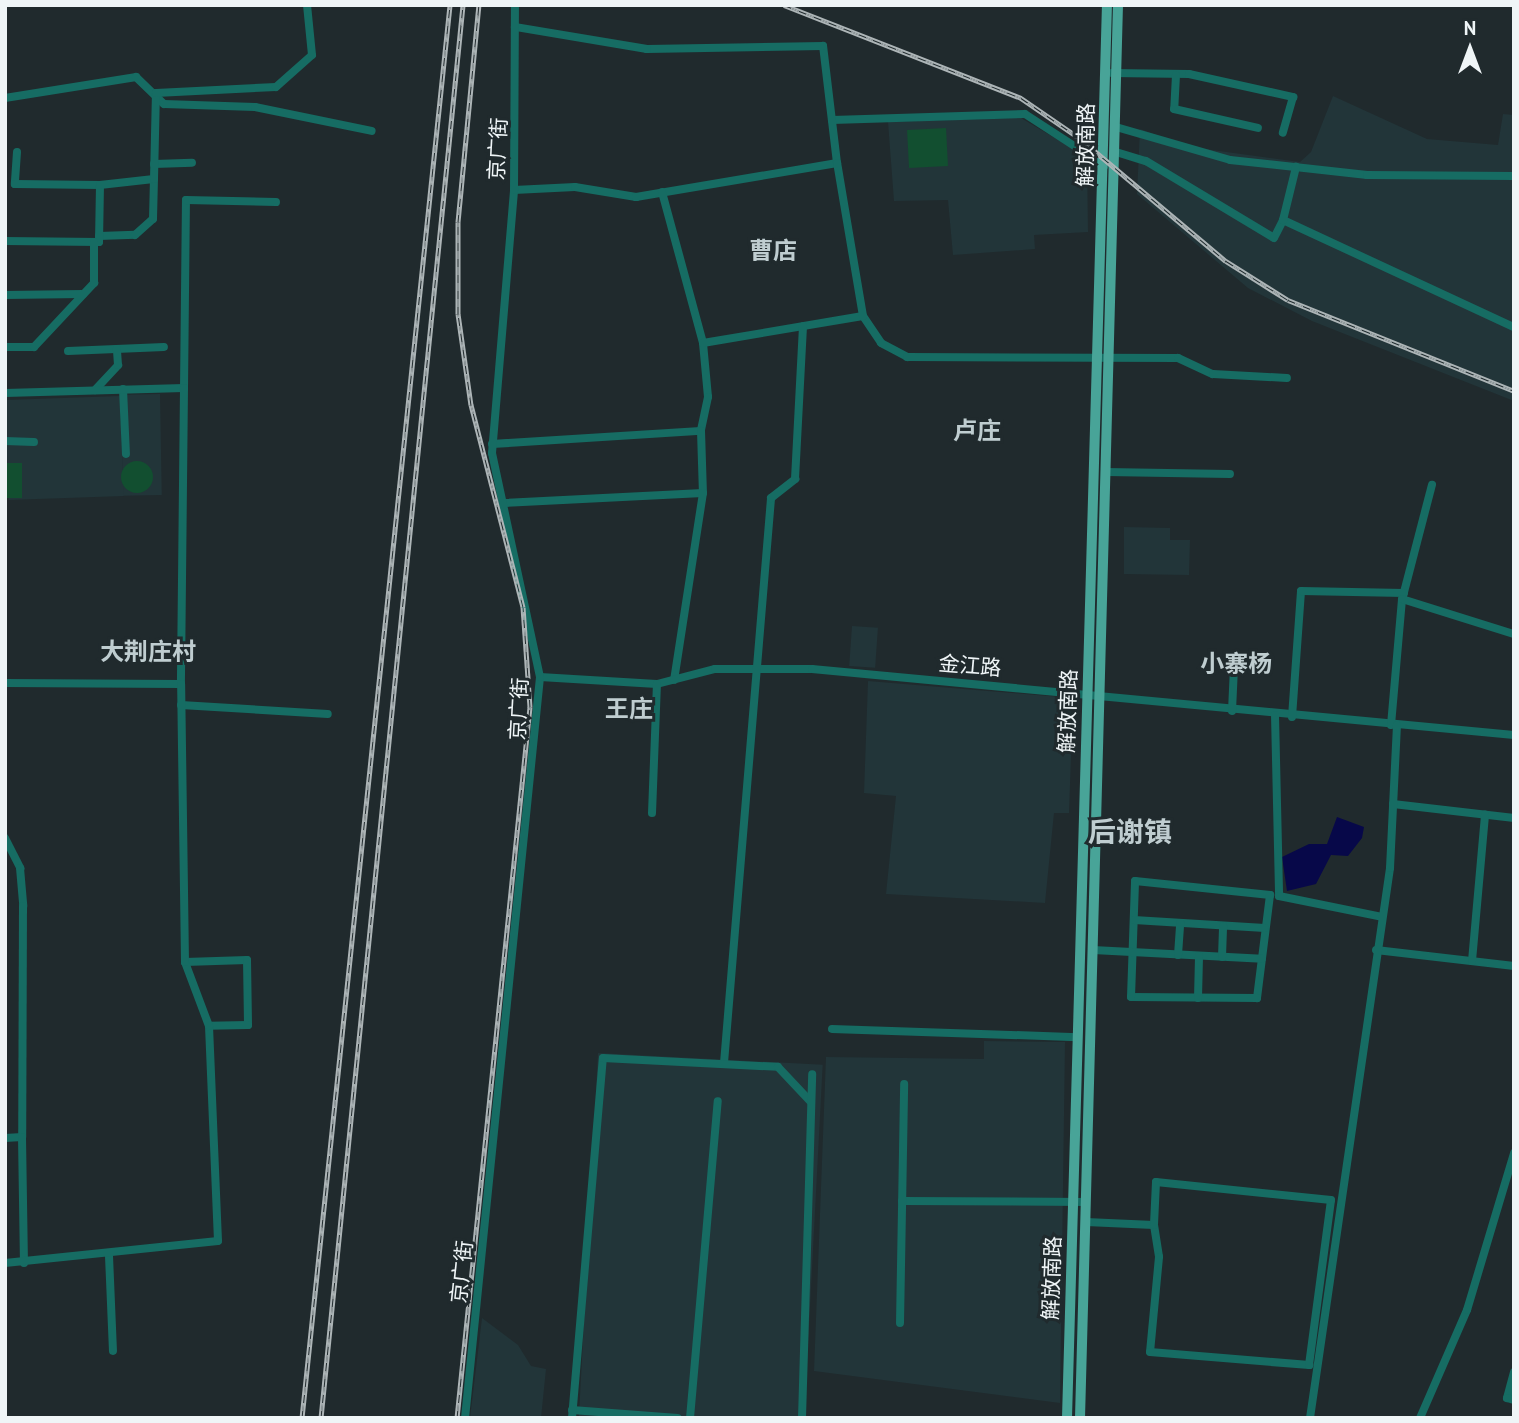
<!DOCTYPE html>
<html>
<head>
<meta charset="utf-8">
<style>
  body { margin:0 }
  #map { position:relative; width:1519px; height:1423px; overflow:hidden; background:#202a2d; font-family:"PT Sans","Noto Sans SC",sans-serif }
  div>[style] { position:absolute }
  .built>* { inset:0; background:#223539; transform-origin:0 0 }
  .green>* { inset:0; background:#124f30; transform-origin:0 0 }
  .round { border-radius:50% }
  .water>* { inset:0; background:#070849 }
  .minor>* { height:8px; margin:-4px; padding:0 4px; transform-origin:4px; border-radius:4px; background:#166c63 }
  .major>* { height:10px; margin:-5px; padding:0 5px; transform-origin:5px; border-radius:5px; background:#48a498 }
  .rail>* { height:5px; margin-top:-2.5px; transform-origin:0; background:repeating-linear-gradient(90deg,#202a2d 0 8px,#adb5b7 0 16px); box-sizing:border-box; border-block:2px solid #adb5b7 }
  span { translate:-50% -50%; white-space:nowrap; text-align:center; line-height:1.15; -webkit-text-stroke:6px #202a2d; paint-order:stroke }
  .street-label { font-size:21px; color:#eff5f7 }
  .quarter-label { font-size:24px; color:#bfcdd0; font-weight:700 }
  .district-label { font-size:28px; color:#bfcdd0; font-weight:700 }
  .frame { position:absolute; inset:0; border:7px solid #eff5f7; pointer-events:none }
  .north { position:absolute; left:1435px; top:14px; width:70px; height:70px; -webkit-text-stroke:5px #202a2d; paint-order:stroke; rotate:0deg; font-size:19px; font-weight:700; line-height:28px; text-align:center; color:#eff5f7 }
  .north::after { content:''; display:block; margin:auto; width:24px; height:32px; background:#eff5f7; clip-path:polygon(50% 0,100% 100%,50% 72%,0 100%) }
</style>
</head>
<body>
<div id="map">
  <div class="built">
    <i style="clip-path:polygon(1333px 96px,1427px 139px,1498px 145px,1503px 114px,1514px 115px,1514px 401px,1312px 321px,1248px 288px,1137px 194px,1140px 129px,1190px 147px,1300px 162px,1311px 152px)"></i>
    <i style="clip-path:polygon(1021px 118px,1087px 157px,1088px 232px,1034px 235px,1035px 249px,953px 255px,948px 200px,894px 201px,888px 122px)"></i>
    <i style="left:160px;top:394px;width:101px;height:39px;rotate:89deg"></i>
    <i style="left:120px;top:396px;width:100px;height:115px;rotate:88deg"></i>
    <i style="clip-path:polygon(1124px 527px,1170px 528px,1170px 540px,1190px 540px,1189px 575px,1124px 574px)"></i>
    <i style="left:852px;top:626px;width:26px;height:40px;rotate:4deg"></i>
    <i style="clip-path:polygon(868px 681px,1073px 698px,1069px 813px,1054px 813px,1045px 903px,886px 894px,896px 796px,864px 793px)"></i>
    <i style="clip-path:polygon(984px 1041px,1065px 1042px,1060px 1403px,814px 1371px,826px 1057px,984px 1059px)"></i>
    <i style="left:598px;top:1053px;width:225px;height:366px;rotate:3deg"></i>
    <i style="clip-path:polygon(482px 1318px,518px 1345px,531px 1366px,546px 1369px,541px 1418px,470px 1418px)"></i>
  </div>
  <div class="green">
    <i style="left:946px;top:128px;width:38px;height:39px;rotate:87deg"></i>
    <i class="round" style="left:121px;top:461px;width:32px;height:32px"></i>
    <i style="left:5px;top:463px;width:17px;height:35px"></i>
  </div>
  <div class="water">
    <i style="clip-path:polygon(1337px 817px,1364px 827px,1362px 838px,1348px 856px,1331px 855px,1316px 884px,1287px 891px,1282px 857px,1309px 844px,1327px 844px)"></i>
  </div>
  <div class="minor">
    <i style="left:1112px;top:73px;width:77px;rotate:0.7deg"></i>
    <i style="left:1189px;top:74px;width:107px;rotate:12.5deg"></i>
    <i style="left:1293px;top:97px;width:37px;rotate:106deg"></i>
    <i style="left:1176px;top:75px;width:34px;rotate:93deg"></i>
    <i style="left:1174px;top:109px;width:86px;rotate:12.7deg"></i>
    <i style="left:5px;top:98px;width:133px;rotate:-9.1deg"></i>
    <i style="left:136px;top:77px;width:39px;rotate:44deg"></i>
    <i style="left:164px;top:104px;width:91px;rotate:1.9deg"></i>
    <i style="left:255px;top:107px;width:119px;rotate:11.6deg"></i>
    <i style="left:832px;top:120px;width:193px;rotate:-1.8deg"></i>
    <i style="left:1025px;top:114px;width:95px;rotate:33deg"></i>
    <i style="left:1116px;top:127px;width:119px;rotate:16.1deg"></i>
    <i style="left:1230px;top:160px;width:138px;rotate:6.2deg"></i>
    <i style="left:1367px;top:175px;width:147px;rotate:0.4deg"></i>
    <i style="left:17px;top:152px;width:32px;rotate:94deg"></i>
    <i style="left:15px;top:184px;width:85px;rotate:0.7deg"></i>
    <i style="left:1116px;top:152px;width:31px;rotate:17deg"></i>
    <i style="left:1146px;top:161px;width:149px;rotate:31deg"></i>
    <i style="left:1274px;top:238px;width:20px;rotate:-63deg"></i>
    <i style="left:1283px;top:220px;width:255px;rotate:24.9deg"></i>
    <i style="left:154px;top:164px;width:38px;rotate:-2deg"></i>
    <i style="left:514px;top:190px;width:61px;rotate:-2.8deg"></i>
    <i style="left:575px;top:187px;width:62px;rotate:9.3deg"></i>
    <i style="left:636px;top:197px;width:204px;rotate:-9.6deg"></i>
    <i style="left:837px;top:163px;width:118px;rotate:-96.8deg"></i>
    <i style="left:823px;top:46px;width:176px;rotate:179deg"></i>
    <i style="left:647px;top:49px;width:134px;rotate:-170.5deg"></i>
    <i style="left:662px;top:192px;width:156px;rotate:74.8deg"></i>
    <i style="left:703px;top:343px;width:54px;rotate:84.7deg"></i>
    <i style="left:708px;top:397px;width:35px;rotate:102deg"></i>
    <i style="left:1283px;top:220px;width:55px;rotate:-76.2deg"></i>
    <i style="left:99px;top:236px;width:36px;rotate:-2deg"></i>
    <i style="left:135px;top:235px;width:24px;rotate:-42deg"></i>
    <i style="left:153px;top:219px;width:40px;rotate:-88.6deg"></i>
    <i style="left:5px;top:241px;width:94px;rotate:0.6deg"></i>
    <i style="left:99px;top:242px;width:57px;rotate:-89deg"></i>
    <i style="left:100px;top:185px;width:54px;rotate:-6.3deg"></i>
    <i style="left:154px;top:179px;width:86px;rotate:-88.7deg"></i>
    <i style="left:156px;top:93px;width:120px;rotate:-2.9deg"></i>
    <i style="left:276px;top:87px;width:48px;rotate:-41.6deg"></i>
    <i style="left:312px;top:55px;width:50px;rotate:-95.7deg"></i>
    <i style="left:5px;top:295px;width:78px;rotate:-0.7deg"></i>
    <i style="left:863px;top:316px;width:32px;rotate:56deg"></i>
    <i style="left:881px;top:343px;width:30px;rotate:28deg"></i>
    <i style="left:907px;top:357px;width:271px;rotate:0.2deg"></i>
    <i style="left:1178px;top:358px;width:38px;rotate:25deg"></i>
    <i style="left:1213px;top:374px;width:74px;rotate:3.1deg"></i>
    <i style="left:703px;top:343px;width:162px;rotate:-9.6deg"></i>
    <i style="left:863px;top:316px;width:155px;rotate:-99.6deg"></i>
    <i style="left:5px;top:347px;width:29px"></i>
    <i style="left:34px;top:347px;width:88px;rotate:-46.8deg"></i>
    <i style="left:94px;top:283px;width:41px;rotate:-90deg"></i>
    <i style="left:68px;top:351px;width:96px;rotate:-2.4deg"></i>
    <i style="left:184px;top:388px;width:188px;rotate:-89.4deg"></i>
    <i style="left:186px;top:200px;width:90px;rotate:1.3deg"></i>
    <i style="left:123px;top:389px;width:65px;rotate:87.4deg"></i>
    <i style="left:95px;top:390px;width:34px;rotate:-47deg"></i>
    <i style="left:118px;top:365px;width:16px;rotate:-94deg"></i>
    <i style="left:5px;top:393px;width:179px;rotate:-1.6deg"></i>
    <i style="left:184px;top:388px;width:296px;rotate:90.6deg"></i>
    <i style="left:181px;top:684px;width:176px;rotate:-179.7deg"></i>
    <i style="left:5px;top:441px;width:29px;rotate:2deg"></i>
    <i style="left:492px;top:444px;width:209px;rotate:-3.6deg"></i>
    <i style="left:701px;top:431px;width:62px;rotate:88.2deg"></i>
    <i style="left:1106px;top:472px;width:124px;rotate:0.9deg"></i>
    <i style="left:505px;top:503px;width:198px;rotate:-2.9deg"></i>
    <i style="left:703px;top:493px;width:189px;rotate:98.8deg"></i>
    <i style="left:1403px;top:596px;width:115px;rotate:-75.4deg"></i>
    <i style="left:540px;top:677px;width:117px;rotate:3.4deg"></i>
    <i style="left:657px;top:684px;width:60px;rotate:-14.5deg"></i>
    <i style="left:715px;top:669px;width:97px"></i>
    <i style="left:812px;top:669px;width:705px;rotate:5.37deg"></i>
    <i style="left:181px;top:705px;width:147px;rotate:3.5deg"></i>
    <i style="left:1232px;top:711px;width:44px;rotate:-87.4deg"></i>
    <i style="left:1275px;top:715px;width:181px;rotate:88.7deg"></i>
    <i style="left:1279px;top:896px;width:105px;rotate:11.5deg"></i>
    <i style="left:1292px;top:717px;width:126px;rotate:-85.9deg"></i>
    <i style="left:1301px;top:591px;width:103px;rotate:1.1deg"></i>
    <i style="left:1391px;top:725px;width:126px;rotate:-85deg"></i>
    <i style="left:1402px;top:599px;width:117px;rotate:17.4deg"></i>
    <i style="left:1393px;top:804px;width:122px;rotate:6.6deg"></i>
    <i style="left:652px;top:813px;width:129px;rotate:-87.8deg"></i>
    <i style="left:5px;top:838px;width:34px;rotate:63deg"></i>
    <i style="left:20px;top:868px;width:38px;rotate:85deg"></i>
    <i style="left:23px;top:906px;width:231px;rotate:90.2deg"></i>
    <i style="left:22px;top:1137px;width:17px;rotate:177deg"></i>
    <i style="left:1135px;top:881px;width:136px;rotate:5.9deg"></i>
    <i style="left:1270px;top:895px;width:104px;rotate:97.2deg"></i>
    <i style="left:1257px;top:998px;width:126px;rotate:-179.5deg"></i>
    <i style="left:1131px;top:997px;width:116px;rotate:-88deg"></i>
    <i style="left:1134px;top:920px;width:131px;rotate:3.5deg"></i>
    <i style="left:1093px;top:950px;width:169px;rotate:3deg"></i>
    <i style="left:1376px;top:950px;width:139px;rotate:6.6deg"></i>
    <i style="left:1178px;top:955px;width:32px;rotate:-86deg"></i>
    <i style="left:1222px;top:957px;width:31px;rotate:-88deg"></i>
    <i style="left:1472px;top:961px;width:147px;rotate:-84.9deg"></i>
    <i style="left:185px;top:962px;width:62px;rotate:-1.8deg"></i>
    <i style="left:247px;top:960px;width:65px;rotate:89.1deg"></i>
    <i style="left:248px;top:1025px;width:39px;rotate:179deg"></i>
    <i style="left:1198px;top:998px;width:42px;rotate:-88.6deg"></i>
    <i style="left:832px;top:1029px;width:246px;rotate:1.9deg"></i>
    <i style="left:724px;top:1063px;width:567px;rotate:-85.24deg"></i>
    <i style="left:771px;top:498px;width:31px;rotate:-38deg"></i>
    <i style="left:795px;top:479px;width:153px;rotate:-87deg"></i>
    <i style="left:22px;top:1137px;width:126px;rotate:89.1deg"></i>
    <i style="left:902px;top:1201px;width:184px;rotate:0.3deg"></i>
    <i style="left:1086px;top:1222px;width:68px;rotate:2.5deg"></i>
    <i style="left:1154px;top:1225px;width:32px;rotate:81deg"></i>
    <i style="left:1159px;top:1257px;width:95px;rotate:95.4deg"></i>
    <i style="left:1150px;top:1352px;width:160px;rotate:4.7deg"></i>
    <i style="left:1309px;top:1365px;width:166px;rotate:-82.4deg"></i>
    <i style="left:1331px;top:1200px;width:176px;rotate:-174.1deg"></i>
    <i style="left:1156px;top:1182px;width:43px;rotate:92.7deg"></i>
    <i style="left:109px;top:1256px;width:95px;rotate:87.6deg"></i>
    <i style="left:5px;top:1263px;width:214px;rotate:-5.9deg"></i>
    <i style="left:218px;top:1241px;width:215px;rotate:-92.4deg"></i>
    <i style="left:209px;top:1026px;width:68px;rotate:-110.6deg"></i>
    <i style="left:185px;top:962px;width:278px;rotate:-90.8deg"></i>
    <i style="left:900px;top:1323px;width:239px;rotate:-89deg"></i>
    <i style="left:1514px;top:1372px;width:27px;rotate:105deg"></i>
    <i style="left:1507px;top:1398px;width:7px;rotate:16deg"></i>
    <i style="left:572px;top:1410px;width:106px;rotate:4.3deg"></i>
    <i style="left:465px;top:1418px;width:745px;rotate:-84.22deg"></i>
    <i style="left:540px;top:677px;width:229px;rotate:-102.1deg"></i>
    <i style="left:492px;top:453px;width:264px;rotate:-85.2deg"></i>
    <i style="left:514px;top:190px;width:185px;rotate:-89.7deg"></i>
    <i style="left:572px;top:1418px;width:361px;rotate:-85.1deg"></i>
    <i style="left:603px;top:1058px;width:175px;rotate:2.9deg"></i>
    <i style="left:778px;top:1067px;width:48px;rotate:46.7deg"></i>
    <i style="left:690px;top:1418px;width:318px;rotate:-85deg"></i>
    <i style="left:802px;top:1418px;width:344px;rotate:-88.3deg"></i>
    <i style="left:1310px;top:1418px;width:556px;rotate:-81.72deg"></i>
    <i style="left:1390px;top:868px;width:143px;rotate:-87.2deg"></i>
    <i style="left:1420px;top:1418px;width:118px;rotate:-66.5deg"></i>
    <i style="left:1467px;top:1310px;width:164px;rotate:-73.3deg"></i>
  </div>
  <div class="major">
    <i style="left:1067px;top:1418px;width:1414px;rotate:-88.38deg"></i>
    <i style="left:1080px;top:1418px;width:1414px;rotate:-88.46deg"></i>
  </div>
  <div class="rail">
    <i style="left:784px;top:5px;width:255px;rotate:21.4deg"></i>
    <i style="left:1021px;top:98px;width:69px;rotate:34.4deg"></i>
    <i style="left:1078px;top:137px;width:193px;rotate:40deg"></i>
    <i style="left:1226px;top:261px;width:73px;rotate:32.2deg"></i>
    <i style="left:1288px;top:300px;width:244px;rotate:21.9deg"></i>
    <i style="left:302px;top:1418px;width:1421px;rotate:-84.02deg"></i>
    <i style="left:321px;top:1418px;width:1420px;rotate:-84.26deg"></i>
    <i style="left:457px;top:1418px;width:715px;rotate:-84.14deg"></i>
    <i style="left:530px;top:707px;width:100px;rotate:-94deg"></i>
    <i style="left:523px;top:607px;width:209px;rotate:-104.4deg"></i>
    <i style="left:471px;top:405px;width:92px;rotate:-98.1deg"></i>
    <i style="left:458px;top:314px;width:92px;rotate:-90deg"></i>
    <i style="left:458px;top:222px;width:218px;rotate:-84.5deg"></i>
  </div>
  <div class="street-label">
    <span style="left:1086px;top:145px;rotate:-89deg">解放南路</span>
    <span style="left:498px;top:149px;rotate:-87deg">京广街</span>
    <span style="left:970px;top:666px;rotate:5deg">金江路</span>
    <span style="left:519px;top:709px;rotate:-87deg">京广街</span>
    <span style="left:1068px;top:711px;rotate:-88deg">解放南路</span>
    <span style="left:462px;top:1272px;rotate:-84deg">京广街</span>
    <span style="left:1052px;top:1278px;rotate:-88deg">解放南路</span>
  </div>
  <div class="quarter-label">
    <span style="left:773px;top:251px">曹店</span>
    <span style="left:977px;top:431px">卢庄</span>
    <span style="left:148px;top:652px">大荆庄村</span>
    <span style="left:1236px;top:664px">小寨杨</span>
    <span style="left:629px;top:709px">王庄</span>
  </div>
  <div class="district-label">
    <span style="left:1130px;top:832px">后谢镇</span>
  </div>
  <div class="frame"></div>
  <div class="north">N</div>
</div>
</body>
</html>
